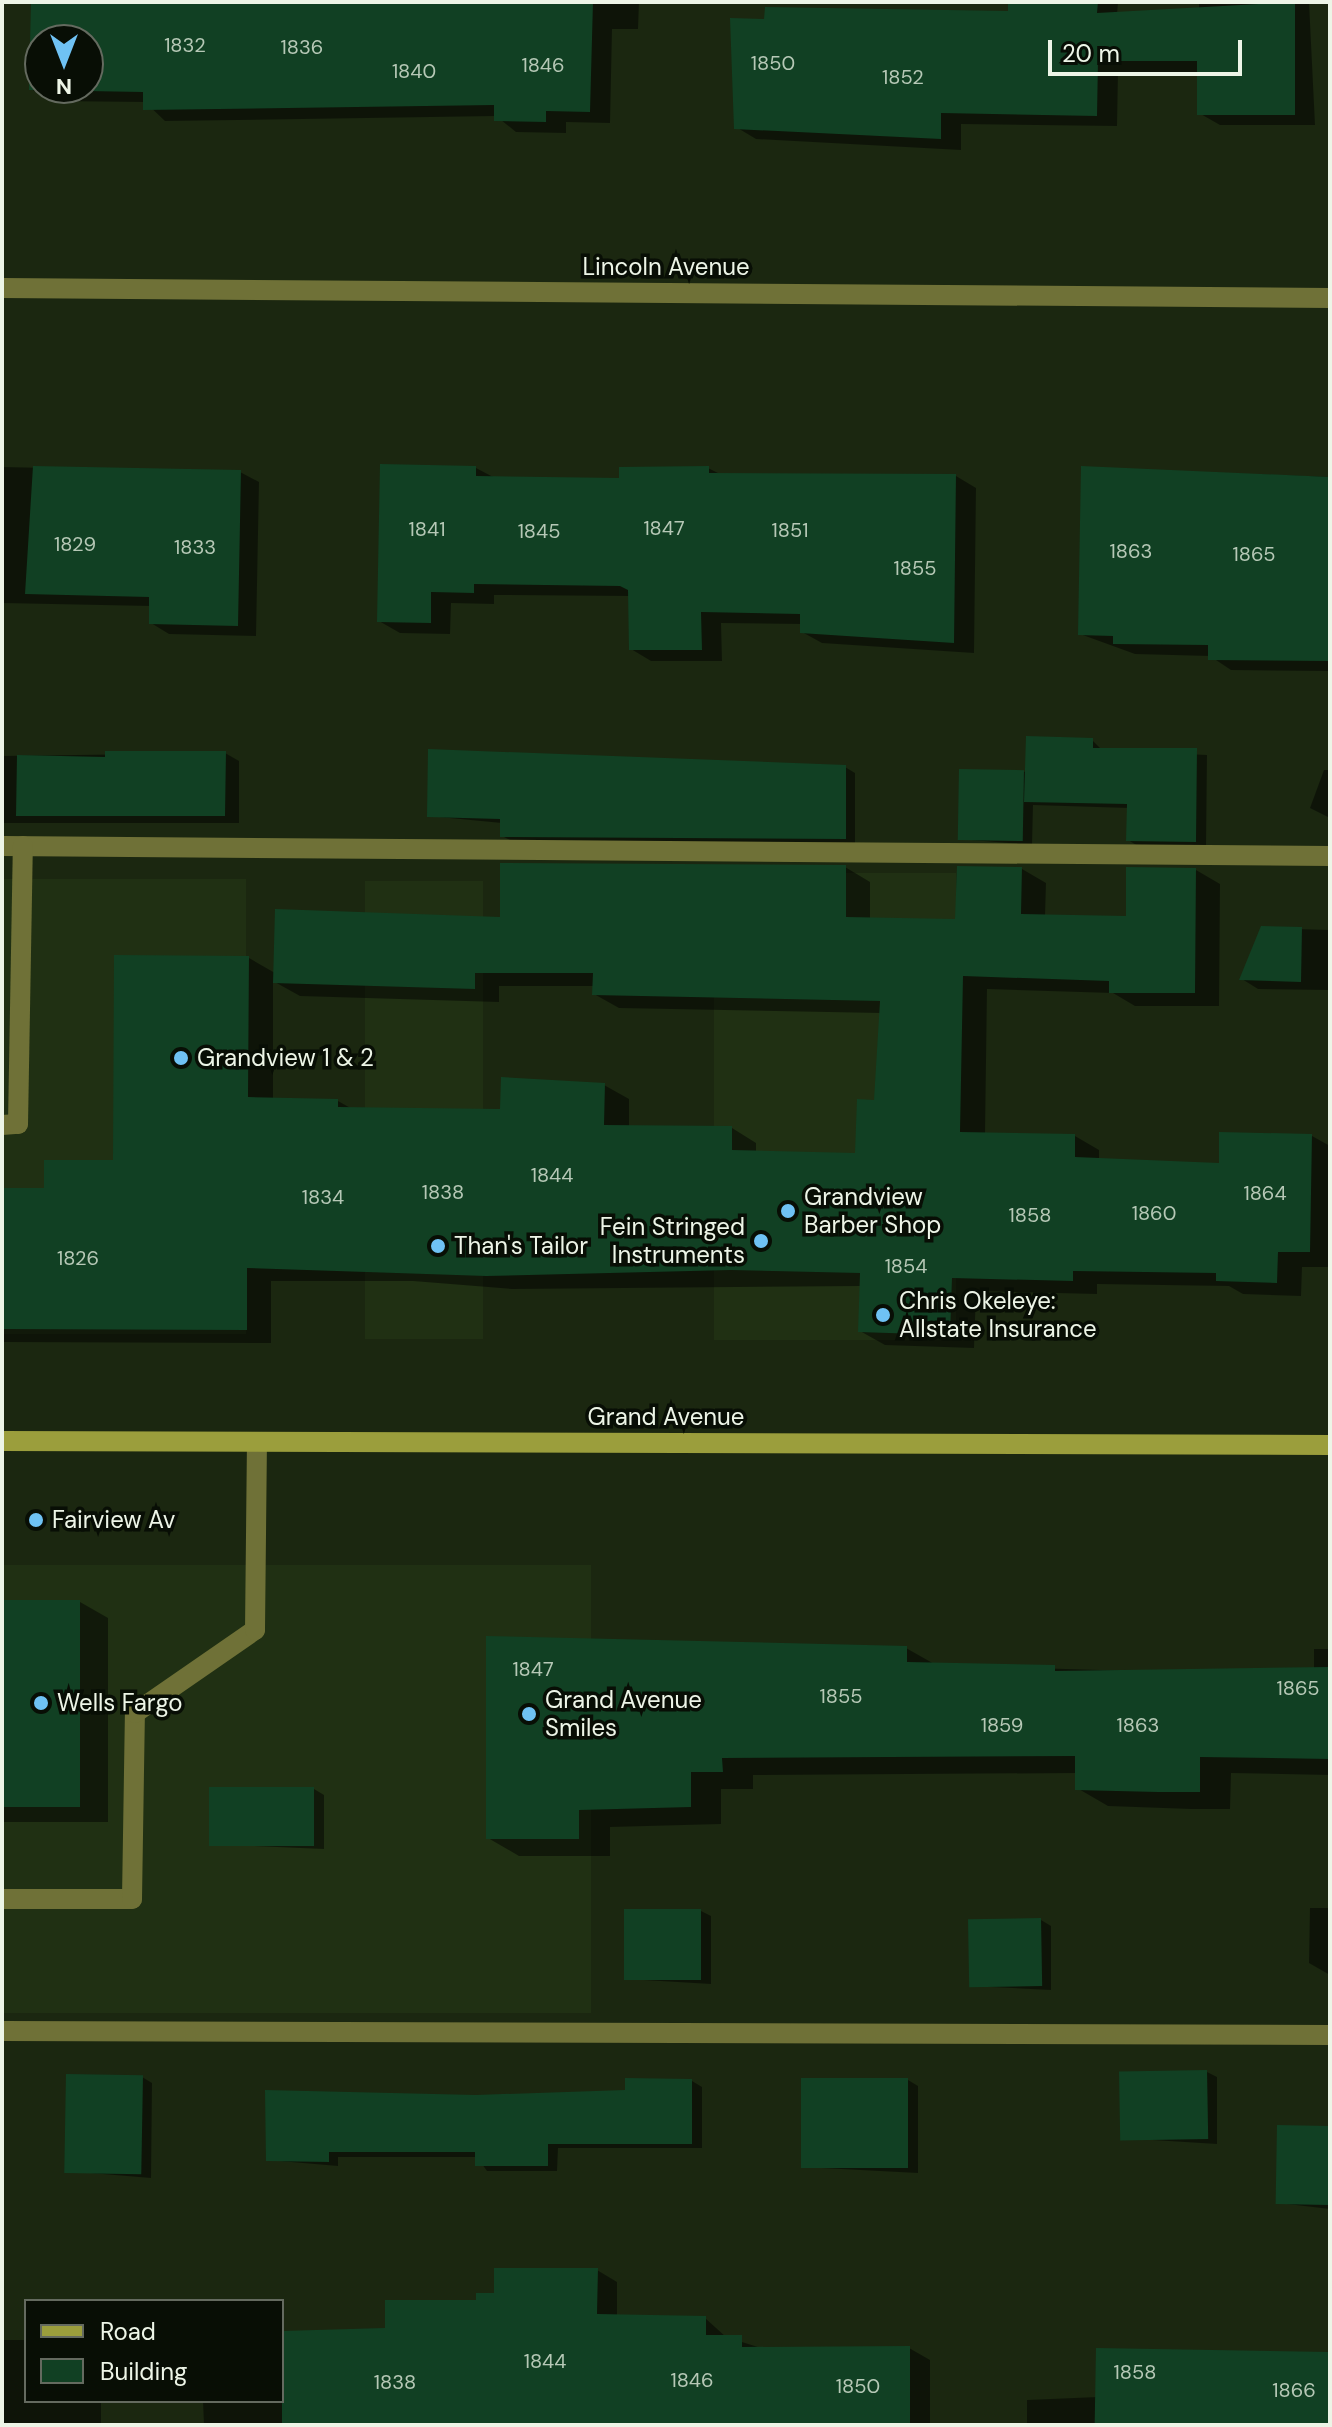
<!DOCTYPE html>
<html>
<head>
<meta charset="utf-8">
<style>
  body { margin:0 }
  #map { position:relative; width:1332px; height:2427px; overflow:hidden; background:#1b2710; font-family:"DM Sans",sans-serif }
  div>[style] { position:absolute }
  .built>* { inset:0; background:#203013; transform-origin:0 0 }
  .shadow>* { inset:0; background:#0007 }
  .building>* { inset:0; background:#114023; transform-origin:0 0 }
  .lane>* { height:20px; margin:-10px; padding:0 10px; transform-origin:10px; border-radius:10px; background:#6f7137 }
  .street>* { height:20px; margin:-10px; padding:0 10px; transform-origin:10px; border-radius:10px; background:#6f7137 }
  .secondary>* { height:20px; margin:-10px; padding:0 10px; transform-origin:10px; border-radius:10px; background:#9b9e3c }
  .dots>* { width:22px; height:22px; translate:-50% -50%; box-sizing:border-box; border:4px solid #080e05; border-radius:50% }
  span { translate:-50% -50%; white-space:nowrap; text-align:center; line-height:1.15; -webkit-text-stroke:7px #080e05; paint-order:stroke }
  .number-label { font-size:20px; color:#b6c8b6 }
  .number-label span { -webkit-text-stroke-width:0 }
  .street-label { font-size:24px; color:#edf5e7 }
  .poi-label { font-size:24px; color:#edf5e7 }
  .left { translate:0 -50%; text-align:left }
  .right { translate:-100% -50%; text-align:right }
  .frame { position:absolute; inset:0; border:4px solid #edf5e7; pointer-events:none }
  .legend { position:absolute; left:24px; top:2299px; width:260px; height:104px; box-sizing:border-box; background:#080e05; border:2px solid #646a5f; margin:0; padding:10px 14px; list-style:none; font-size:24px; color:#edf5e7 }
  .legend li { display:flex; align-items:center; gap:16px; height:40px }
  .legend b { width:40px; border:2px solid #646a5f }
  .north { position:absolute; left:24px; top:24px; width:80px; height:80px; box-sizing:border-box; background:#080e05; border:2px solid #646a5f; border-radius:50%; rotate:180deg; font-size:22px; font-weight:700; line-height:32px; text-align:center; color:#edf5e7 }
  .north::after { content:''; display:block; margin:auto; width:28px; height:36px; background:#6fc2f4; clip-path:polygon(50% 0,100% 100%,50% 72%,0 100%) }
  .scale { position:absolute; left:1048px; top:40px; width:194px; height:36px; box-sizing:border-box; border:4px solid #edf5e7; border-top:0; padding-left:10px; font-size:24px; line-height:28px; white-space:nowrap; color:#edf5e7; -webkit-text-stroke:6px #080e05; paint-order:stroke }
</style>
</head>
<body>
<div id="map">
  <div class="built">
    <i style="left:956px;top:873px;width:467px;height:242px;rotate:90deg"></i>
    <i style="left:2px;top:879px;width:244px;height:455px"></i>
    <i style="left:365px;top:881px;width:118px;height:458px"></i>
    <i style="left:591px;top:1565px;width:448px;height:589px;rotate:90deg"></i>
  </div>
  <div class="shadow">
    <i style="clip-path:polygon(evenodd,33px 2px,639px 2px,638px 29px,612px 29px,610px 123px,566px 122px,566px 133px,516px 132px,496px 116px,165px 121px,145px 102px,51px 101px,31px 89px,33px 2px,40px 40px,88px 40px,88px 88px,40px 88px,40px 40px)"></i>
    <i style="clip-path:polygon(1010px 2px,1118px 2px,1117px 15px,1199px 15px,1199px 2px,1309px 2px,1315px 125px,1220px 125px,1199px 113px,1199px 72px,1118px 72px,1117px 126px,961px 124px,961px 150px,756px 139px,736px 127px,1010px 13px)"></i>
    <i style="clip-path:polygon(2px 467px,240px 472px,259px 482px,256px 636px,169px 634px,151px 623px,151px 606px,2px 603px)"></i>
    <i style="clip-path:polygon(476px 468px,495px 478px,621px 480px,708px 468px,722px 475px,956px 476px,976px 488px,974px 653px,822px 643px,802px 632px,802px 624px,721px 623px,722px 661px,651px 661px,631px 649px,630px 596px,494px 595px,494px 604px,451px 603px,450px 634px,400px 633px,379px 621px)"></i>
    <i style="clip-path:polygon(1083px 468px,1330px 477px,1330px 671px,1231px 670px,1210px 656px,1135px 654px,1080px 634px)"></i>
    <i style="clip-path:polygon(1092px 740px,1102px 750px,1207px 755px,1206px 847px,1138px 846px,1128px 840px,1129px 808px,1033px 805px,1032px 845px,959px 839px,1024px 772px)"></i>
    <i style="clip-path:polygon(225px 753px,239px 761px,239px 823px,2px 823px,2px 756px)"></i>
    <i style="clip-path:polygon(845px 767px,855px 773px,855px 844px,512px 841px,502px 836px,502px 823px,429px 816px)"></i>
    <i style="clip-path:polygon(1324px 770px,1330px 770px,1330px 818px,1310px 808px)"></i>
    <i style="clip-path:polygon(evenodd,845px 867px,870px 882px,870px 920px,957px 921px,1022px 869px,1046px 883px,1045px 916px,1128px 918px,1196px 870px,1220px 884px,1219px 1006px,1135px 1006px,1113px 993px,987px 989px,985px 1134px,1075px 1136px,1099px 1150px,1099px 1160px,1221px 1165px,1312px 1136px,1330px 1146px,1330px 1267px,1302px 1267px,1301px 1296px,1243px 1294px,1229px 1286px,1097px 1284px,1097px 1294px,976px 1291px,974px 1348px,885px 1345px,860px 1331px,861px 1286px,512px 1289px,413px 1281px,271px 1281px,271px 1343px,2px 1342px,2px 1189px,46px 1190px,115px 1162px,249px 958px,275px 973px,502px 919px,845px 867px,273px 981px,300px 996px,499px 1002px,499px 986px,595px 986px,594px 994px,619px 1008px,881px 1013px,876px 1102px,857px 1155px,756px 1152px,756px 1143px,732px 1128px,629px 1128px,629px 1099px,604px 1085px,502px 1111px,354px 1110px,338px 1101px,273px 1099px,273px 981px)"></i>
    <i style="clip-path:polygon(1262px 928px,1330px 930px,1330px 1024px,1329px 990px,1258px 989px,1242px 979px)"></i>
    <i style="clip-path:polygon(2px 1602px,80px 1602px,108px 1618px,108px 1822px,2px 1822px)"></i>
    <i style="clip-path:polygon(906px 1648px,936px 1665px,1268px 1675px,1314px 1669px,1314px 1649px,1330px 1649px,1330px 1775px,1231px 1773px,1230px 1809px,1191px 1809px,1108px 1806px,1077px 1788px,1077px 1773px,753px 1775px,753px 1789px,721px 1789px,721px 1824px,610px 1827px,610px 1856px,519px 1856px,488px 1838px)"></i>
    <i style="clip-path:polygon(314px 1789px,324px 1795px,324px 1849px,211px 1844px)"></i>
    <i style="clip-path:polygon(1310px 1908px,1330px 1908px,1330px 1975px,1309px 1963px)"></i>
    <i style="clip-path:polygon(701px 1911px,711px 1916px,711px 1984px,627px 1979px)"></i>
    <i style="clip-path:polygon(1041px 1920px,1051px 1926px,1051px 1990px,971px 1986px)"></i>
    <i style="clip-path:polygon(1207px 2072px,1217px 2077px,1217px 2144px,1121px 2138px)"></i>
    <i style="clip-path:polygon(142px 2077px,152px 2083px,151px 2178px,67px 2171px)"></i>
    <i style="clip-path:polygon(908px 2080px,918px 2086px,918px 2173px,803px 2167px)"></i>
    <i style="clip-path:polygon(692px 2081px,702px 2087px,702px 2148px,558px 2148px,557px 2171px,487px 2171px,477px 2157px,338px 2157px,338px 2166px,268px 2160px,476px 2097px,627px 2092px)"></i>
    <i style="clip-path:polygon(1330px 2128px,1330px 2209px,1279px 2203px)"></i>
    <i style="clip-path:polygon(597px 2270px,617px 2282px,617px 2317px,705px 2318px,726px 2337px,761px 2348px,909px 2348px,930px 2360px,930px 2425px,204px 2425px,203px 2401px,282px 2401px,282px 2333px,387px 2330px)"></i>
    <i style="clip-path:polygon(2px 2340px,26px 2340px,26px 2401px,101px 2401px,101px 2425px,2px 2425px)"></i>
    <i style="clip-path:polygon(1330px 2353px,1330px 2425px,1027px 2425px,1027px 2400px,1098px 2397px)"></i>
  </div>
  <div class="building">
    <i style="clip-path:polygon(evenodd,31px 2px,593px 2px,590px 112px,546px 111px,546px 122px,494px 121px,494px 105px,143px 110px,143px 92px,29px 90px,31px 2px,40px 40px,88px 40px,88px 88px,40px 88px,40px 40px)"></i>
    <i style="clip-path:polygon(1008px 2px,1098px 2px,1097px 13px,1295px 2px,1295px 115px,1197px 115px,1197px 61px,1098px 61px,1097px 116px,941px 113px,941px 139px,734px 129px,730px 18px,764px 19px,765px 7px,1008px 11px)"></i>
    <i style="clip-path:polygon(380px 464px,476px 466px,476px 476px,619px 478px,619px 467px,709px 466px,709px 473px,956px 474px,954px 643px,800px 633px,800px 614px,701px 612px,702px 650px,629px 650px,628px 590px,620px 586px,474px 584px,474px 593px,431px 592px,431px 623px,377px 622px)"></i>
    <i style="clip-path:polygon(33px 466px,241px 470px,238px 626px,149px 624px,149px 597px,25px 594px)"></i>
    <i style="clip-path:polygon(1081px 466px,1330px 477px,1330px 661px,1208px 660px,1208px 645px,1113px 644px,1113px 636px,1078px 635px)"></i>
    <i style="clip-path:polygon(1026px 736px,1093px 738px,1093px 748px,1197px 748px,1196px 842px,1126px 841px,1127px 804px,1024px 802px)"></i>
    <i style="clip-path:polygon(428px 749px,846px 765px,846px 839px,500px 837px,500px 819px,427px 817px)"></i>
    <i style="clip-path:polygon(105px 751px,226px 751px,225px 816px,16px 816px,17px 755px,105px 757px)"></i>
    <i style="left:959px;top:769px;width:65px;height:71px;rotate:1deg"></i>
    <i style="clip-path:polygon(500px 863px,846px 865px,846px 917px,955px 919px,957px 866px,1022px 867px,1021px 914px,1126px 916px,1126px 867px,1196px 868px,1195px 993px,1109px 993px,1109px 981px,963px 976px,960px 1132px,1075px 1134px,1075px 1157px,1219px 1163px,1219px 1132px,1312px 1134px,1310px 1252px,1278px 1252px,1277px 1283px,1216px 1281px,1216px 1273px,1073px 1271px,1073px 1281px,952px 1278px,950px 1335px,858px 1332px,860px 1273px,731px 1270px,486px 1276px,247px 1268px,247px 1330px,2px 1329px,2px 1188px,44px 1188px,44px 1160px,113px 1160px,114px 955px,249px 956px,248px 1097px,338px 1099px,338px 1107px,500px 1109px,501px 1077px,605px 1083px,604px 1125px,732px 1126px,732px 1150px,855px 1153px,857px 1099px,874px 1100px,880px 1001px,592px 995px,593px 973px,475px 973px,475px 989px,273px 983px,275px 909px,500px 917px)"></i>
    <i style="clip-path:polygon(1261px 926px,1302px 927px,1301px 982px,1239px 980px)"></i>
    <i style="left:2px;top:1600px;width:78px;height:207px"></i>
    <i style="clip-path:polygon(486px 1636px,907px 1646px,907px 1662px,1055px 1665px,1055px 1671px,1330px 1667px,1330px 1759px,1200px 1757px,1200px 1792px,1158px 1792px,1075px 1790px,1075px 1756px,722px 1758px,723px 1772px,691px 1772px,691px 1807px,579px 1810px,579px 1839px,486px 1839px)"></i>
    <i style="left:209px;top:1787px;width:105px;height:59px"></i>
    <i style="left:624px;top:1909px;width:77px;height:71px"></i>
    <i style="left:1041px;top:1918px;width:68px;height:73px;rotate:89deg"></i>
    <i style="left:1207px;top:2070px;width:69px;height:88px;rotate:89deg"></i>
    <i style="left:66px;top:2074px;width:77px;height:99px;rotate:1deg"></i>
    <i style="clip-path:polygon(625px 2078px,692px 2079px,692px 2144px,548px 2144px,548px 2166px,475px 2166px,475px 2152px,329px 2152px,329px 2162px,266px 2161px,265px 2090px,476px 2095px,625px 2090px)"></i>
    <i style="left:801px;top:2078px;width:107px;height:90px"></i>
    <i style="left:1277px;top:2125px;width:53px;height:79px;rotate:1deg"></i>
    <i style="clip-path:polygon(494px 2268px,598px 2268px,597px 2314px,706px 2316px,706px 2335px,742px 2335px,742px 2347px,910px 2346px,910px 2425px,282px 2425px,282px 2331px,385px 2328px,385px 2300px,476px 2300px,476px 2293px,494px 2293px)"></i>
    <i style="left:1096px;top:2348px;width:234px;height:77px;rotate:1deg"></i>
  </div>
  <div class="lane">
    <i style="left:2px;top:846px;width:1328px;rotate:0.43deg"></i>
    <i style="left:2px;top:1125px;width:16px;rotate:-4deg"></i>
    <i style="left:18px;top:1124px;width:278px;rotate:-89deg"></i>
    <i style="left:2px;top:1899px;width:130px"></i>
    <i style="left:132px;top:1899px;width:186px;rotate:-89.1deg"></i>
    <i style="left:135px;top:1713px;width:146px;rotate:-34.7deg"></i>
    <i style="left:255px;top:1630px;width:188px;rotate:-89.4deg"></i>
    <i style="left:2px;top:2031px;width:1328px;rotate:0.17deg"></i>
  </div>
  <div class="street">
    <i style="left:2px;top:288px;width:1328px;rotate:0.43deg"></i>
  </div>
  <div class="secondary">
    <i style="left:2px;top:1441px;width:1328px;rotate:0.17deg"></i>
  </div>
  <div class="dots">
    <i style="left:181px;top:1058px;background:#6fc2f4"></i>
    <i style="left:788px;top:1211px;background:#6fc2f4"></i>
    <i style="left:761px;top:1241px;background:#6fc2f4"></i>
    <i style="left:438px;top:1246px;background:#6fc2f4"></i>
    <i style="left:883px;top:1315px;background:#6fc2f4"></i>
    <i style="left:36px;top:1520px;background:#6fc2f4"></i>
    <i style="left:41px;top:1703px;background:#6fc2f4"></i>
    <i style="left:529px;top:1714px;background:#6fc2f4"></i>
  </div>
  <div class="number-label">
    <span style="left:185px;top:45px">1832</span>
    <span style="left:302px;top:47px">1836</span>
    <span style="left:773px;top:63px">1850</span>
    <span style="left:543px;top:65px">1846</span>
    <span style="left:414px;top:71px">1840</span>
    <span style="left:903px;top:77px">1852</span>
    <span style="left:664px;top:528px">1847</span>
    <span style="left:427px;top:529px">1841</span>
    <span style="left:790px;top:530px">1851</span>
    <span style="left:539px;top:531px">1845</span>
    <span style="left:75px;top:544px">1829</span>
    <span style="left:195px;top:547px">1833</span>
    <span style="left:1131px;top:551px">1863</span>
    <span style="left:1254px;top:554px">1865</span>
    <span style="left:915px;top:568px">1855</span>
    <span style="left:552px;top:1175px">1844</span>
    <span style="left:443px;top:1192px">1838</span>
    <span style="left:1265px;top:1193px">1864</span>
    <span style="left:323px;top:1197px">1834</span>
    <span style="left:1154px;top:1213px">1860</span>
    <span style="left:1030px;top:1215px">1858</span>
    <span style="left:78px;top:1258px">1826</span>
    <span style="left:906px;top:1266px">1854</span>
    <span style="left:533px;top:1669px">1847</span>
    <span style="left:1298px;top:1688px">1865</span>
    <span style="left:841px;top:1696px">1855</span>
    <span style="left:1002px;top:1725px">1859</span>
    <span style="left:1138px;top:1725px">1863</span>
    <span style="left:545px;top:2361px">1844</span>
    <span style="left:1135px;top:2372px">1858</span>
    <span style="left:692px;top:2380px">1846</span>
    <span style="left:395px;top:2382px">1838</span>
    <span style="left:858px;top:2386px">1850</span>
    <span style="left:1294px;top:2390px">1866</span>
  </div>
  <div class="street-label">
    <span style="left:666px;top:267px">Lincoln Avenue</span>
    <span style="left:666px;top:1417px">Grand Avenue</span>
  </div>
  <div class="poi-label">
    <span class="left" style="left:197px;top:1058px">Grandview 1 &amp; 2</span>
    <span class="left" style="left:804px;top:1211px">Grandview<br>Barber Shop</span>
    <span class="right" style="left:745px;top:1241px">Fein Stringed<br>Instruments</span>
    <span class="left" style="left:454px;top:1246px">Than's Tailor</span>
    <span class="left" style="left:899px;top:1315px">Chris Okeleye:<br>Allstate Insurance</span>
    <span class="left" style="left:52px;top:1520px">Fairview Av</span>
    <span class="left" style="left:545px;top:1714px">Grand Avenue<br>Smiles</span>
    <span class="left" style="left:57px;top:1703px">Wells Fargo</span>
  </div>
  <div class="frame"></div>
  <ul class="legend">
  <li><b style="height:10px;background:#9b9e3c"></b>Road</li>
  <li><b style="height:22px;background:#114023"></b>Building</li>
  </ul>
  <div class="north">N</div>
  <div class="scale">20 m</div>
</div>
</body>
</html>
